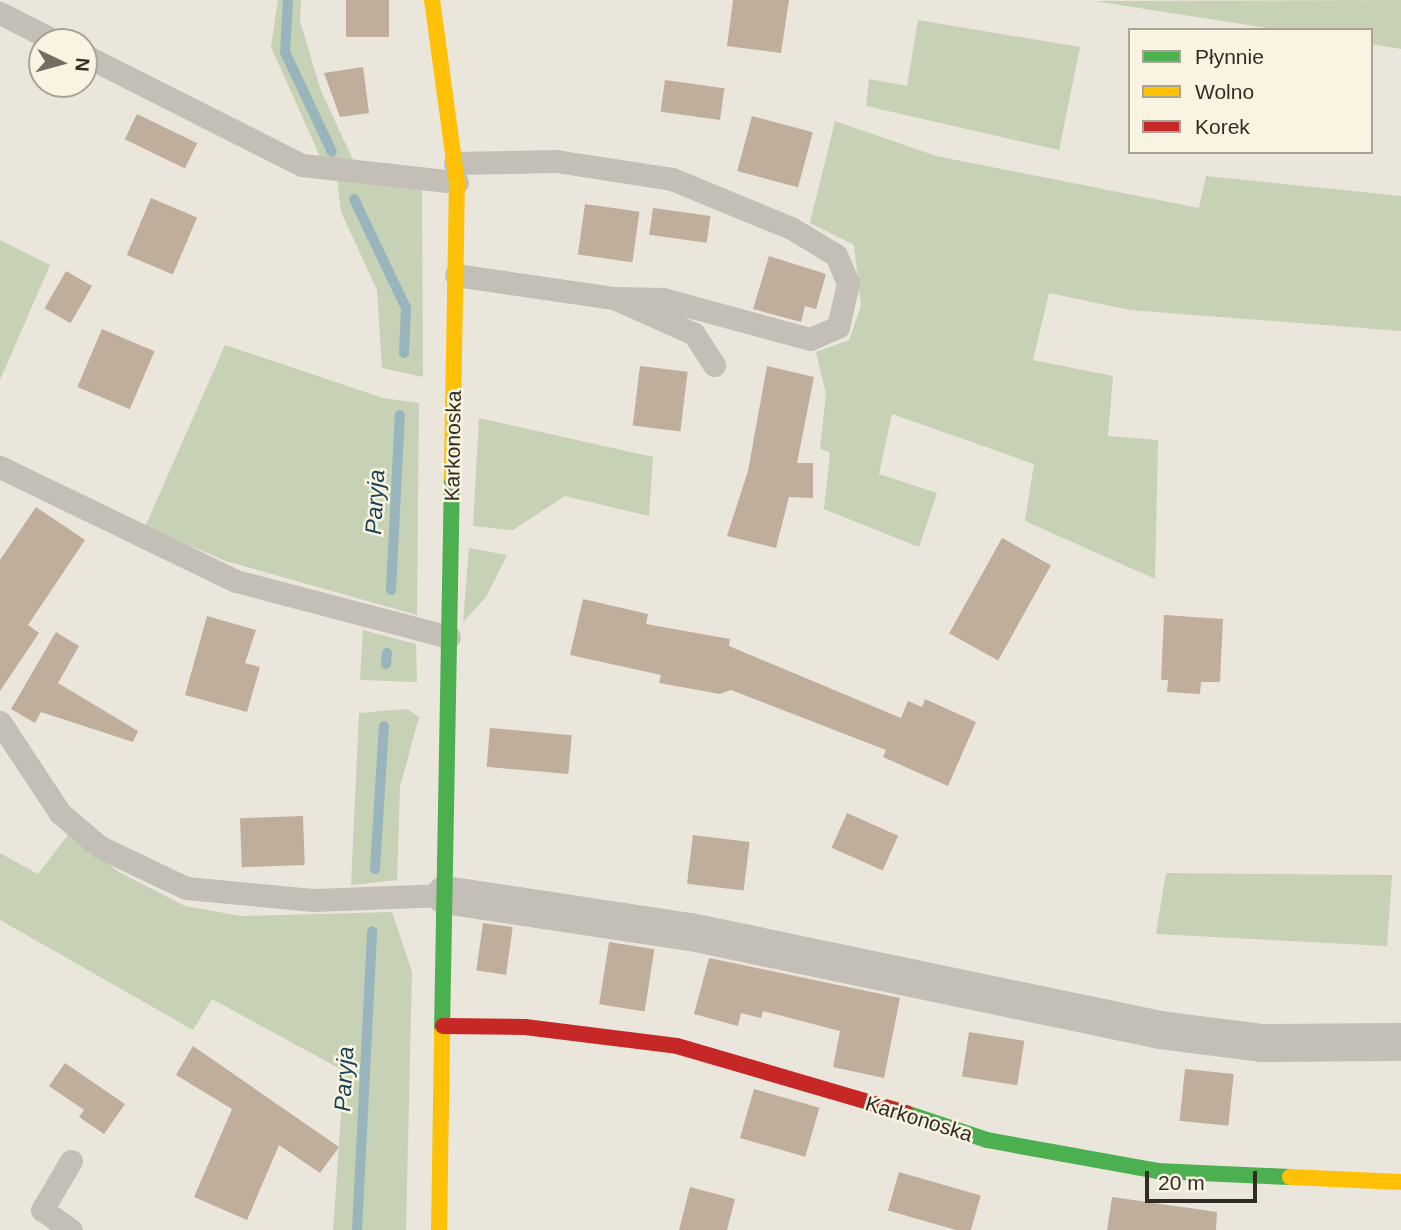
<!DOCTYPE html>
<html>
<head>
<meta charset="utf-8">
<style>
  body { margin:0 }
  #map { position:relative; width:1401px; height:1230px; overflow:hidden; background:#ebe6db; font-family:Helvetica,sans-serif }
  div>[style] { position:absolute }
  .green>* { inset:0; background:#c6d1b5 }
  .stream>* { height:10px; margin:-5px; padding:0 5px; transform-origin:5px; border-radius:5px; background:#98b4bc }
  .building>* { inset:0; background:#bfae9c; transform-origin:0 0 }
  .lane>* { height:23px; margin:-11.5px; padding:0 11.5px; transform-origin:11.5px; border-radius:11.5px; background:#c3bfb6 }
  .street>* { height:38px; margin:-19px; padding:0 19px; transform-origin:19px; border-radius:19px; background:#c3bfb6 }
  .fast>* { height:16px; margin:-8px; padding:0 8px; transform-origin:8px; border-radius:8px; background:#4caf50 }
  .slow>* { height:16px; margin:-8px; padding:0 8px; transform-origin:8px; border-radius:8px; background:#ffc107 }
  .jam>* { height:16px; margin:-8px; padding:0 8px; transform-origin:8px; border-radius:8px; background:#c62828 }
  span { translate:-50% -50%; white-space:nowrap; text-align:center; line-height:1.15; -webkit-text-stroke:5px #f9f3e1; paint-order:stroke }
  .street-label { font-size:21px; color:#332c24 }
  .water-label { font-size:23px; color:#194455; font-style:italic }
  .legend { position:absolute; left:1128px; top:28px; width:245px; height:126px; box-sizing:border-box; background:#f9f3e1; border:2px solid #aaa395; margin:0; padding:9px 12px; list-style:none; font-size:21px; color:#332c24 }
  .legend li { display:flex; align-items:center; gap:14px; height:35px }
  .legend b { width:35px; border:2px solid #aaa395 }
  .north { position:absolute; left:28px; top:28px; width:70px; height:70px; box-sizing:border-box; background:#f9f3e1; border:2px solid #aaa395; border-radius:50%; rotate:95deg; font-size:19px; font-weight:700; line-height:28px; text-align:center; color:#332c24 }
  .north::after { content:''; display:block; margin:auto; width:24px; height:32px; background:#736d64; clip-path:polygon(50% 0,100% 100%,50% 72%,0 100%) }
  .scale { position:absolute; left:1145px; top:1171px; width:112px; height:32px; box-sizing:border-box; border:4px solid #332c24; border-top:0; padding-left:9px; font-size:21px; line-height:24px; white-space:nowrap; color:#332c24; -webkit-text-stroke:5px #f9f3e1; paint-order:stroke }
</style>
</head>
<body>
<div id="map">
  <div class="green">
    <i style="clip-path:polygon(278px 0,301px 0,300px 21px,321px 91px,354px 162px,322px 161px,271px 47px)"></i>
    <i style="clip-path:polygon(1401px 0,1401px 49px,1371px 44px,1371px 30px,1280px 30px,1094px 1px)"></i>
    <i style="clip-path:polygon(918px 20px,1080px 47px,1059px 150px,866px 106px,869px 79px,907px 86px)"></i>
    <i style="clip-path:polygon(835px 121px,936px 156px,1199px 208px,1206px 176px,1401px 196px,1401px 331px,1130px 310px,1049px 293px,1033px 360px,1113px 376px,1108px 436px,1158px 440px,1155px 579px,1025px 521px,1034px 464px,892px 414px,879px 474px,937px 493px,919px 547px,824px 509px,830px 453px,820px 448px,826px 394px,816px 352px,849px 340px,861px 306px,854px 245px,810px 223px)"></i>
    <i style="clip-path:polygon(337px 179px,422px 190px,423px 377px,382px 368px,377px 290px,341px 212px)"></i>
    <i style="clip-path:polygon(0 240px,50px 265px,0 380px)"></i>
    <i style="clip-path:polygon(225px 345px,383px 398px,419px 403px,417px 615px,226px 561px,145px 527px)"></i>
    <i style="clip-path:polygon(479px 418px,653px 457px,649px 516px,565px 496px,513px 530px,473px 526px)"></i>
    <i style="clip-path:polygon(469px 548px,507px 555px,486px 597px,463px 622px)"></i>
    <i style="clip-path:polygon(363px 630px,416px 644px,417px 682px,360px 680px)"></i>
    <i style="clip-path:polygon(407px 709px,419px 717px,400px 787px,397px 880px,351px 885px,359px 713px)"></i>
    <i style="clip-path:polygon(68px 835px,119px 872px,185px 906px,241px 916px,392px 912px,412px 972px,406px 1230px,333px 1230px,344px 1071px,212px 999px,193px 1030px,0 920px,0 853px,38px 874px)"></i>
    <i style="clip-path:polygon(1166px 873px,1392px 875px,1387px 946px,1156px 934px)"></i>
  </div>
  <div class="stream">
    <i style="left:288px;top:0;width:52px;rotate:93.3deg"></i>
    <i style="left:285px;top:52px;width:110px;rotate:64.8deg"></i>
    <i style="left:354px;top:199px;width:121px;rotate:64.5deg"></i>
    <i style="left:406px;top:308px;width:45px;rotate:92.5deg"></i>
    <i style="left:391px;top:590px;width:175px;rotate:-87.1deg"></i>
    <i style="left:386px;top:664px;width:11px;rotate:-85deg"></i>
    <i style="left:375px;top:869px;width:143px;rotate:-86.4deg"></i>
    <i style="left:357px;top:1230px;width:299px;rotate:-87.1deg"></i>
  </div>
  <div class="building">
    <i style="left:346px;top:0;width:43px;height:37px"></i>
    <i style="clip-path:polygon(733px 0,789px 0,781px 53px,727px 46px)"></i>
    <i style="clip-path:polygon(363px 67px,369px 113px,340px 117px,324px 73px)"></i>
    <i style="left:665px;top:80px;width:60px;height:32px;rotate:8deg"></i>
    <i style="left:137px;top:114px;width:67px;height:28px;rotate:26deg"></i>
    <i style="left:752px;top:116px;width:63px;height:57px;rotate:15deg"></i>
    <i style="left:151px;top:198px;width:50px;height:62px;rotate:23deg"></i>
    <i style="left:585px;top:204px;width:55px;height:51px;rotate:8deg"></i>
    <i style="left:653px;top:208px;width:58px;height:27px;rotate:8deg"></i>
    <i style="clip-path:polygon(769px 256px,826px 274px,816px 309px,805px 306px,801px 322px,753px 309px)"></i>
    <i style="left:66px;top:271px;width:30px;height:43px;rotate:30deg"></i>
    <i style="left:102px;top:329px;width:57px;height:63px;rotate:23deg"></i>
    <i style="left:640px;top:366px;width:48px;height:60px;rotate:7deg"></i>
    <i style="clip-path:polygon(767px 366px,814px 377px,797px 463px,813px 463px,813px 498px,789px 497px,776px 548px,727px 536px,748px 471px)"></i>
    <i style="clip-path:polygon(36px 507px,85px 540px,28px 625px,39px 633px,0 691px,0 560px)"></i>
    <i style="left:1002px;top:538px;width:56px;height:109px;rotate:29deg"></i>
    <i style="clip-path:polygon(583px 599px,648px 614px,646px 624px,730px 639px,729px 646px,901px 718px,908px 701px,922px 707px,925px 699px,976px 722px,948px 786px,883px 757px,886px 750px,731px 690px,720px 694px,659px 683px,661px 675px,570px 655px)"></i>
    <i style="clip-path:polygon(1164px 615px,1223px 619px,1220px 682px,1201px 682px,1200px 694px,1167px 692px,1168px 680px,1161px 680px)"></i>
    <i style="clip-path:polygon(207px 616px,256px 630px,245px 663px,260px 667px,247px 712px,185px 695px)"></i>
    <i style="clip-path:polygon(56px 632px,79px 646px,58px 683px,138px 731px,133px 742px,41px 712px,35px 723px,11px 709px)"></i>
    <i style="left:490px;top:728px;width:82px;height:39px;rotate:5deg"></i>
    <i style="left:847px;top:813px;width:56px;height:38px;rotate:24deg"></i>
    <i style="left:303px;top:816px;width:49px;height:63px;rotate:88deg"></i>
    <i style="left:693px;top:835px;width:57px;height:49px;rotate:7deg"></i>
    <i style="left:483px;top:923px;width:30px;height:48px;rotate:8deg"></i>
    <i style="left:609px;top:942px;width:46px;height:63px;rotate:9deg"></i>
    <i style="clip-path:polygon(709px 958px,900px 998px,884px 1078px,833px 1067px,840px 1031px,763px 1011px,761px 1018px,741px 1013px,738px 1026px,694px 1014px)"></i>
    <i style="left:969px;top:1032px;width:56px;height:45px;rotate:9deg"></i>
    <i style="clip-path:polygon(193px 1046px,339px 1147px,320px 1173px,279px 1145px,247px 1220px,194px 1197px,232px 1109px,176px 1075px)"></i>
    <i style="clip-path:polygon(65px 1063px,125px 1104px,104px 1134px,79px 1117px,84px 1110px,49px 1086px)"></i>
    <i style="left:1185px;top:1069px;width:49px;height:52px;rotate:6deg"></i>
    <i style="left:754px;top:1089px;width:68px;height:51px;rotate:16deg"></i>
    <i style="left:899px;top:1172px;width:85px;height:40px;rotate:16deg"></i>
    <i style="clip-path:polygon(690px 1187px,735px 1199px,727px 1230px,679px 1230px)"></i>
    <i style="clip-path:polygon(1112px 1197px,1217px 1212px,1216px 1230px,1107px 1230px)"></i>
  </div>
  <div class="lane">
    <i style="left:0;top:13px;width:64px;rotate:27deg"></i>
    <i style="left:84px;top:55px;width:244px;rotate:26.8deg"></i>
    <i style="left:302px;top:165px;width:156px;rotate:6.3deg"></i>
    <i style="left:455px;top:163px;width:101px;rotate:-1.1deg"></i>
    <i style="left:556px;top:161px;width:117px;rotate:8.8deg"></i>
    <i style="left:672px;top:179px;width:129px;rotate:22.4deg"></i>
    <i style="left:791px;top:228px;width:52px;rotate:31deg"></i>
    <i style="left:836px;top:255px;width:30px;rotate:67deg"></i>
    <i style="left:848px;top:283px;width:45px;rotate:102.8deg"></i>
    <i style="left:838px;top:327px;width:30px;rotate:157deg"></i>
    <i style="left:810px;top:339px;width:152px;rotate:-164.8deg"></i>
    <i style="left:663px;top:299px;width:49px;rotate:-178.8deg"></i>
    <i style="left:456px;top:275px;width:160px;rotate:8.3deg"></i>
    <i style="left:614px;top:298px;width:88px;rotate:24.2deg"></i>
    <i style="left:694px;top:334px;width:37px;rotate:57deg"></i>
    <i style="left:0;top:467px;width:262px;rotate:25.8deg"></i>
    <i style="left:236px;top:581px;width:220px;rotate:14.7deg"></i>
    <i style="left:0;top:722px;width:109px;rotate:56.6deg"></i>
    <i style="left:60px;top:813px;width:52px;rotate:40.4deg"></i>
    <i style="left:100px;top:847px;width:95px;rotate:25.5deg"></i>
    <i style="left:186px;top:888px;width:129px;rotate:5.4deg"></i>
    <i style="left:314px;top:900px;width:131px;rotate:-2.2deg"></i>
    <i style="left:71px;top:1230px;width:35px;rotate:-145deg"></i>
    <i style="left:42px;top:1210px;width:57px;rotate:-59.4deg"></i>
  </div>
  <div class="street">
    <i style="left:445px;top:895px;width:249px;rotate:8.6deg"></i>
    <i style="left:691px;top:932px;width:479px;rotate:11.8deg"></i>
    <i style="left:1160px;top:1030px;width:102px;rotate:7.3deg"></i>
    <i style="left:1261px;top:1043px;width:140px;rotate:-0.4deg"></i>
  </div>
  <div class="fast">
    <i style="left:442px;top:1031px;width:554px;rotate:-88.97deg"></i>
    <i style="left:906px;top:1113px;width:85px;rotate:18.4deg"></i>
    <i style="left:987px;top:1140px;width:173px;rotate:10.3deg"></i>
    <i style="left:1157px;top:1171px;width:133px;rotate:2.6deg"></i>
  </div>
  <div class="slow">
    <i style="left:432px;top:0;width:184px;rotate:82.2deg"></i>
    <i style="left:457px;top:182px;width:295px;rotate:91deg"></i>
    <i style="left:1290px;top:1177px;width:111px;rotate:2.6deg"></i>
    <i style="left:439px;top:1230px;width:199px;rotate:-89.1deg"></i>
  </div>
  <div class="jam">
    <i style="left:443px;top:1026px;width:82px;rotate:0.7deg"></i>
    <i style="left:525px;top:1027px;width:153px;rotate:7.1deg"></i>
    <i style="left:677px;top:1046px;width:239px;rotate:16.3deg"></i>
  </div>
  <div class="street-label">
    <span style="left:453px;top:446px;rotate:-89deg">Karkonoska</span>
    <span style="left:919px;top:1119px;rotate:17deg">Karkonoska</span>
  </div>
  <div class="water-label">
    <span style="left:375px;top:502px;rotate:-87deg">Paryja</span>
    <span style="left:344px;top:1079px;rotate:-87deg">Paryja</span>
  </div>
  <ul class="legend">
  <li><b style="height:9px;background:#4caf50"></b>Płynnie</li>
  <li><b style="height:9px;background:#ffc107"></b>Wolno</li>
  <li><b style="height:9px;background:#c62828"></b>Korek</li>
  </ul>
  <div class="north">N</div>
  <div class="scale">20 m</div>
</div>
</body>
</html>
